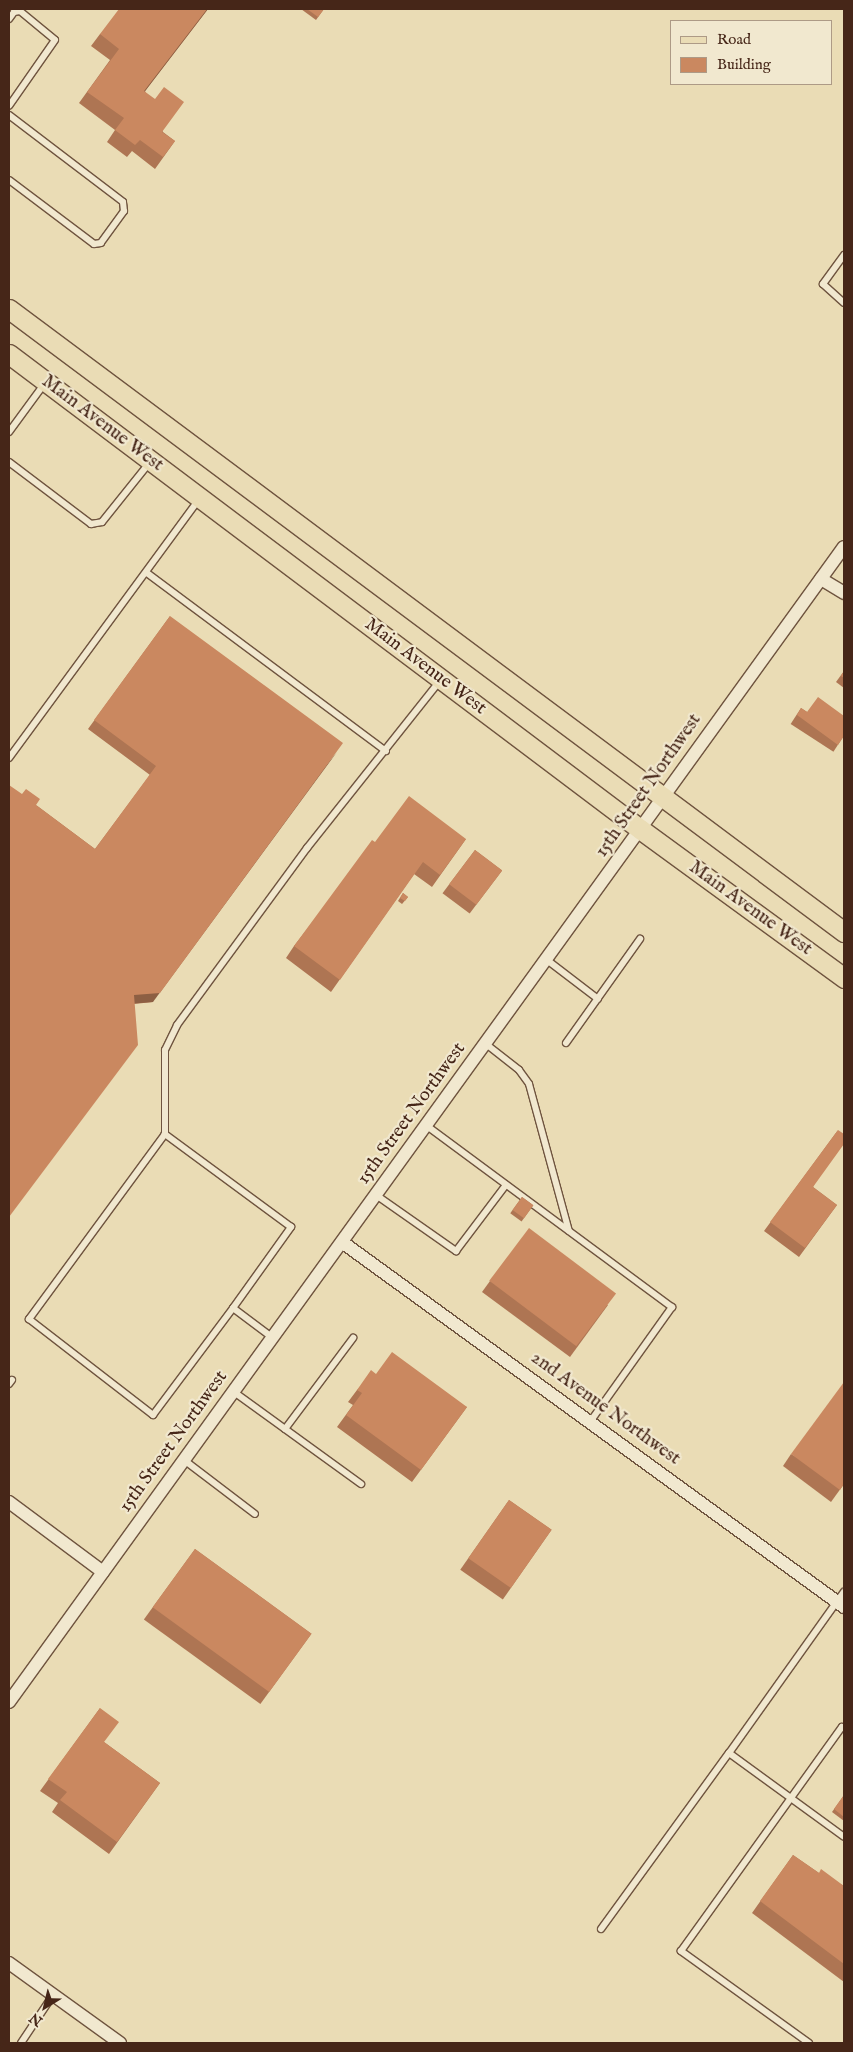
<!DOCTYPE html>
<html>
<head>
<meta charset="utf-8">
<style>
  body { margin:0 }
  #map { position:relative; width:853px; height:2052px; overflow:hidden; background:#eadcb5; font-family:"IM FELL English",serif }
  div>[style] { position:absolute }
  .roads { filter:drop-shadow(1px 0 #6f543f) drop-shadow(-1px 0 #6f543f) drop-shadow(0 1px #6f543f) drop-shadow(0 -1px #6f543f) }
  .service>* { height:6px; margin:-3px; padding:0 3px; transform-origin:3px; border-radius:3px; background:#f1e8cf }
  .minor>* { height:12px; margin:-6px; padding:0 6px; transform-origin:6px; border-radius:6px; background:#f1e8cf }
  .primary>* { height:19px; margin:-9.5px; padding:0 9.5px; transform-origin:9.5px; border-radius:9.5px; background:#eadcb5 }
  .wall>* { inset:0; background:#ae7553; transform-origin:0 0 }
  .shaded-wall>* { inset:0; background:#8d5f43 }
  .building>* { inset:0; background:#ca8860; transform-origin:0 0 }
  span { translate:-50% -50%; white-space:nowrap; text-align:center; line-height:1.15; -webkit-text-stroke:4.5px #f1e8cf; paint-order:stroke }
  .street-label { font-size:19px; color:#462618 }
  .frame { position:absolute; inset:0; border:10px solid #462618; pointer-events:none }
  .legend { position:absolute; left:670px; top:20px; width:162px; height:65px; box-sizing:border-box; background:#f1e8cf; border:1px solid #ad9a86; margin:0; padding:6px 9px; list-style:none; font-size:15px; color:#462618 }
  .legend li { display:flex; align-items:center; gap:10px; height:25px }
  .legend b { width:25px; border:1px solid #ad9a86 }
  .north { position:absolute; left:20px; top:1982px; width:50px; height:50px; -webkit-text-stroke:4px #f1e8cf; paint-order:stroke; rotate:216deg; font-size:14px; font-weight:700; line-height:20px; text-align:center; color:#462618 }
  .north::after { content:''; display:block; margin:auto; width:18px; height:22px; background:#462618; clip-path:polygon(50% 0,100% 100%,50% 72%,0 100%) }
</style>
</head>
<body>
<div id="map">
  <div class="roads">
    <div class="service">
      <i style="left:9px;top:19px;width:9px;rotate:-54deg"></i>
      <i style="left:14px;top:12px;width:6px;rotate:-9deg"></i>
      <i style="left:20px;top:11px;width:45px;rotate:39.6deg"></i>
      <i style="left:55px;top:40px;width:80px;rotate:124.9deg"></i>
      <i style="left:9px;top:115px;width:143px;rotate:37.3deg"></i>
      <i style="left:123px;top:202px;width:9px;rotate:84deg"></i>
      <i style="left:124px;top:211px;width:39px;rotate:126deg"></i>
      <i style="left:101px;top:243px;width:7px;rotate:172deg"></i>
      <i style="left:94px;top:244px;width:106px;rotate:-143deg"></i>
      <i style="left:844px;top:255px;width:36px;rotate:126deg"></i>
      <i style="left:823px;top:284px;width:28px;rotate:42deg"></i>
      <i style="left:9px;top:432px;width:61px;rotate:-53.7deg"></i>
      <i style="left:9px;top:462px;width:103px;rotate:37.1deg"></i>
      <i style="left:91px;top:524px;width:11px;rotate:-10deg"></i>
      <i style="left:102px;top:522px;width:77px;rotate:-51.3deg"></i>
      <i style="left:147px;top:573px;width:298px;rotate:36.7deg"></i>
      <i style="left:9px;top:758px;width:321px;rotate:-53.7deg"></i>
      <i style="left:547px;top:960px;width:64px;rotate:37.4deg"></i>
      <i style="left:566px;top:1043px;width:128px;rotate:-54.6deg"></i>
      <i style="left:486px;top:1044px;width:42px;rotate:38.2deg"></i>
      <i style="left:519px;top:1070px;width:17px;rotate:54deg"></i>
      <i style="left:529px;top:1084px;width:152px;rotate:74.8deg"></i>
      <i style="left:427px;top:1126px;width:305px;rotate:36.5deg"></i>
      <i style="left:672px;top:1307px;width:141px;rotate:125.5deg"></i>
      <i style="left:165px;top:1134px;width:230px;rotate:126.3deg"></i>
      <i style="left:29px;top:1319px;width:157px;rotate:37.7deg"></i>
      <i style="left:153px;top:1415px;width:134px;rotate:-53.2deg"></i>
      <i style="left:376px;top:1195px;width:98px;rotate:35deg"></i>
      <i style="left:456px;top:1251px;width:83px;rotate:-52.9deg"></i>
      <i style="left:273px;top:1338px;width:50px;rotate:-143.1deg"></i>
      <i style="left:233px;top:1308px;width:100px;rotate:-54.4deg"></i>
      <i style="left:291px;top:1227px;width:157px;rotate:-143.6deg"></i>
      <i style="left:165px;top:1134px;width:84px;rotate:-90deg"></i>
      <i style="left:165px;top:1050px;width:28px;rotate:-64deg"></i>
      <i style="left:177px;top:1025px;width:220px;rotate:-53.7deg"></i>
      <i style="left:307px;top:848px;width:213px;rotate:-51.5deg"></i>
      <i style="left:9px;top:1384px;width:5px;rotate:-53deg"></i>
      <i style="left:234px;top:1392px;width:157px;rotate:35.9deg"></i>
      <i style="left:285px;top:1429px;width:114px;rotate:-53.2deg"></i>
      <i style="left:184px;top:1460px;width:89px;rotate:37.3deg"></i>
      <i style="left:729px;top:1753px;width:198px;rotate:-54.5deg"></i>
      <i style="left:601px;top:1929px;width:218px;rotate:-54deg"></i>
      <i style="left:729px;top:1753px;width:142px;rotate:36.1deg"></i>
      <i style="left:21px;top:2043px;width:58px;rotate:-56.3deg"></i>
      <i style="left:809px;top:2043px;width:158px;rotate:-144.3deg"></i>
      <i style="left:681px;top:1951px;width:276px;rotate:-54.3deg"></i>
      <i style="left:842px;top:1727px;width:2px;rotate:27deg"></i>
    </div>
    <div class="minor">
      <i style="left:821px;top:579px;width:27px;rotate:31deg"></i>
      <i style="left:342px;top:1242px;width:621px;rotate:36.02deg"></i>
      <i style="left:9px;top:1502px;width:117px;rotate:36.7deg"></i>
      <i style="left:9px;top:1702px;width:1425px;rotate:-54.14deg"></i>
      <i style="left:9px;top:1963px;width:137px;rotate:35.8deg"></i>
    </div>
    <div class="primary">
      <i style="left:9px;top:309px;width:1042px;rotate:36.73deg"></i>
      <i style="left:9px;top:354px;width:790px;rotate:36.97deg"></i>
      <i style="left:640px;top:829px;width:253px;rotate:36.1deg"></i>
    </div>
  </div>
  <div class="wall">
    <i style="clip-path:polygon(208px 9px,145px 91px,163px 132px,175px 141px,155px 169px,132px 151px,127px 157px,107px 142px,115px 130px,79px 103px,110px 60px,91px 46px,100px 34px)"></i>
    <i style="clip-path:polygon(301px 9px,324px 9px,316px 20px)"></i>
    <i style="clip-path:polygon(170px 616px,153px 1002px,134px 1004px,36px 805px,95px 849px,150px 775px,88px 729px)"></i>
    <i style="clip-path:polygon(844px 671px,844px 688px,836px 682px)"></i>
    <i style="left:801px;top:708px;width:51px;height:19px;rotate:33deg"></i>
    <i style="clip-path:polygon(466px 839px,432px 887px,414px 874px,331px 992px,286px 958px,294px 946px,375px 842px)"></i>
    <i style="left:475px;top:850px;width:34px;height:54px;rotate:37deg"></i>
    <i style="clip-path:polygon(403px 893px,408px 897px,402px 904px,398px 901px)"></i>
    <i style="clip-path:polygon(838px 1130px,813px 1187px,837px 1205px,799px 1257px,764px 1231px)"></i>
    <i style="left:522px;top:1197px;width:14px;height:20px;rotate:36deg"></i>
    <i style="clip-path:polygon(490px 1281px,608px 1305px,570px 1357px,482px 1292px)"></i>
    <i style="clip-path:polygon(376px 1374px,467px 1407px,412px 1482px,337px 1427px,353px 1405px,348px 1402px,357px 1390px)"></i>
    <i style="clip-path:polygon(791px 1454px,844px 1484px,831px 1502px,783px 1466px)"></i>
    <i style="left:509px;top:1500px;width:52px;height:85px;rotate:35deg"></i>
    <i style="left:195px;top:1549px;width:144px;height:87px;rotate:36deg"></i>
    <i style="clip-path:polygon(100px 1708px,104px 1742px,160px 1783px,109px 1854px,52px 1812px,58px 1803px,40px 1791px)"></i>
    <i style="clip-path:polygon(844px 1795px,844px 1821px,832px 1812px)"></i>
    <i style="clip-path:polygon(793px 1855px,819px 1873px,844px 1886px,844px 1982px,752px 1913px)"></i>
  </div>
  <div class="shaded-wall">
    <i style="clip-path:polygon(207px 9px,208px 9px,136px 103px,144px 91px)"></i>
    <i style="clip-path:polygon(337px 752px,153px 1002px,127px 1004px,134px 995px)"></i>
  </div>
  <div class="building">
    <i style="clip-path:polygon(119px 9px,207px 9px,144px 91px,155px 99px,164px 87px,184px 102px,162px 132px,175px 141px,163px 157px,140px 140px,135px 145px,115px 130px,124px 118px,87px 92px,119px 49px,100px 34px)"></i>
    <i style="clip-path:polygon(307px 9px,324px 9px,318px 17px)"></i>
    <i style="clip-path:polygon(170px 616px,343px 743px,160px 993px,134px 995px,138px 1045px,9px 1217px,9px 785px,22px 794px,26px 789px,40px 799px,36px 805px,95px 849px,156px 766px,94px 720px)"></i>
    <i style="clip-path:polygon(844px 671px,844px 678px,841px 676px)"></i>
    <i style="clip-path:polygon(818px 697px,844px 716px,844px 736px,838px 745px,797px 715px,801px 708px,807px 712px)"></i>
    <i style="clip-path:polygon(409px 796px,466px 839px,440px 875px,423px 862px,340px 980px,294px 946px,372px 840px,375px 842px)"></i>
    <i style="left:475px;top:850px;width:34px;height:43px;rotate:37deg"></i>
    <i style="clip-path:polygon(403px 893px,408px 897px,405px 901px,400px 898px)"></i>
    <i style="clip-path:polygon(838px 1130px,844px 1134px,844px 1144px,813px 1187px,837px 1205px,805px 1248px,770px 1222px)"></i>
    <i style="left:522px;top:1197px;width:14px;height:16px;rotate:36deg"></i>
    <i style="left:529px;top:1228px;width:109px;height:66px;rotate:37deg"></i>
    <i style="clip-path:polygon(392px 1352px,467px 1407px,421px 1470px,346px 1415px,362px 1393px,357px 1390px,371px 1370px,376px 1374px)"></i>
    <i style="clip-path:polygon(844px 1382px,844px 1484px,840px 1490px,791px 1454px)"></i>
    <i style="left:509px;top:1500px;width:52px;height:71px;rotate:35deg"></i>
    <i style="left:195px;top:1549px;width:144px;height:72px;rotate:36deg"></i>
    <i style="clip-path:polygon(100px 1708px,119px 1722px,104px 1742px,160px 1783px,117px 1842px,60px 1800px,67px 1792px,48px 1779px)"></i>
    <i style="clip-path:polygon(844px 1795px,844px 1817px,834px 1809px)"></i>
    <i style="clip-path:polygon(793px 1855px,819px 1873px,821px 1869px,844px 1886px,844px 1964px,760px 1901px)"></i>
  </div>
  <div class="street-label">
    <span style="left:102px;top:424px;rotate:37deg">Main Avenue West</span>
    <span style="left:425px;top:667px;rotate:37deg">Main Avenue West</span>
    <span style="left:649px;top:786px;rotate:-55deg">15th Street Northwest</span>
    <span style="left:750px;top:909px;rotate:36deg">Main Avenue West</span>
    <span style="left:412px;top:1114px;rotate:-54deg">15th Street Northwest</span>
    <span style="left:605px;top:1409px;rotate:36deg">2nd Avenue Northwest</span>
    <span style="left:174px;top:1442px;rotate:-54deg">15th Street Northwest</span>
  </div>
  <div class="frame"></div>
  <ul class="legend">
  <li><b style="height:6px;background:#eadcb5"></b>Road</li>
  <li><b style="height:14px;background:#ca8860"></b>Building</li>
  </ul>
  <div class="north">N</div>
</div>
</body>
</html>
